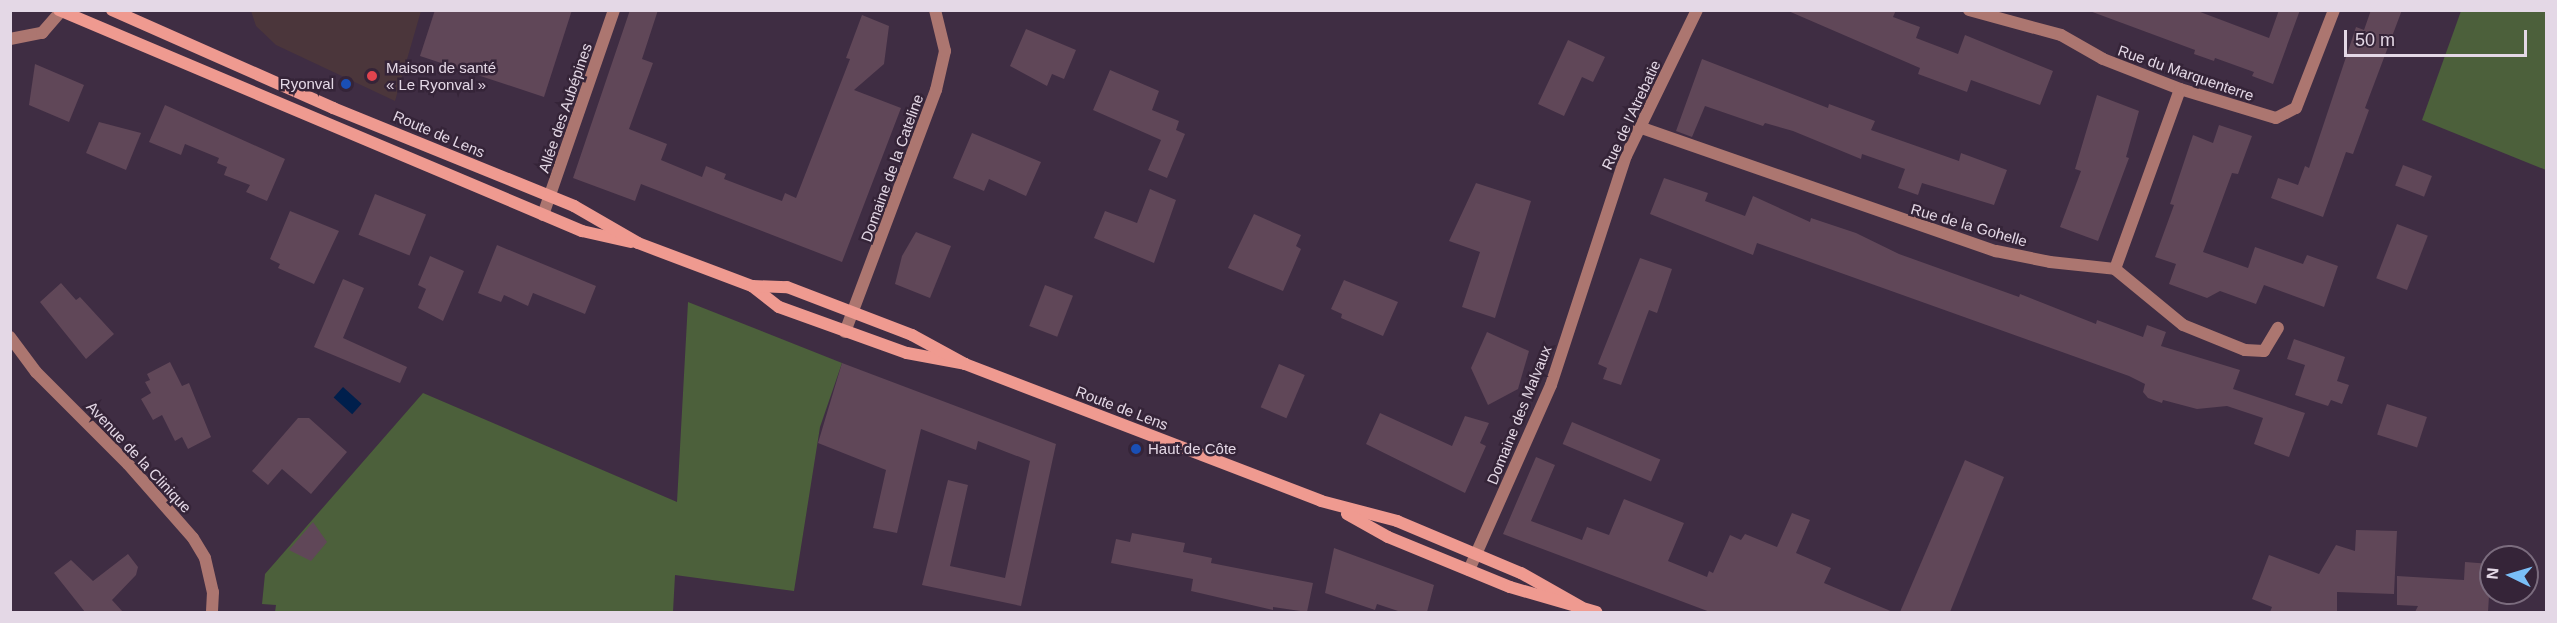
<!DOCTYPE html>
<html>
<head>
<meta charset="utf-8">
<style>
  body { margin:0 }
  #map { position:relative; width:2557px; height:623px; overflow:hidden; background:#3f2d43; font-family:Helvetica,sans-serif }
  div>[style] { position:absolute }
  .medical>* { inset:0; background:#4b363b }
  .green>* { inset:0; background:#4c603b }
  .water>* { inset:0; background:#001f4c; transform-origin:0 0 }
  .building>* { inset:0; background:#604758; transform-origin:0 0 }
  .minor>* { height:12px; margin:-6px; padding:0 6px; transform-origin:6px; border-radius:6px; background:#ac7670 }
  .secondary>* { height:12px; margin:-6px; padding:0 6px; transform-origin:6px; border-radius:6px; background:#ef9a90 }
  .dots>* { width:16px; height:16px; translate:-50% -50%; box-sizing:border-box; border:3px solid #352438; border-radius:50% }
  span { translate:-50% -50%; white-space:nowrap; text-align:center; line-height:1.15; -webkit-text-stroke:5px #352438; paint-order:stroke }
  .poi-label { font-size:15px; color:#e4d8e6 }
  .left { translate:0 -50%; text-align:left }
  .right { translate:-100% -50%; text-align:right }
  .street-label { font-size:15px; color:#e4d8e6 }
  .frame { position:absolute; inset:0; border:12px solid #e4d8e6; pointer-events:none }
  .north { position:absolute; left:2479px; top:545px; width:60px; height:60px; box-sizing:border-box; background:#352438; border:2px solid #7b6c7e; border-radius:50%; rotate:275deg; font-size:16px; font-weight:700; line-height:24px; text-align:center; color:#e4d8e6 }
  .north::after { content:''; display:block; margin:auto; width:21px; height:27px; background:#7abff8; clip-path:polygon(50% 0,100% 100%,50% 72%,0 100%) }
  .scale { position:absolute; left:2344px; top:30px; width:183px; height:27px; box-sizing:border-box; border:3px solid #e4d8e6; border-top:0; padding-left:8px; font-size:18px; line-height:21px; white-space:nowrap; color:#e4d8e6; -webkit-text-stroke:4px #352438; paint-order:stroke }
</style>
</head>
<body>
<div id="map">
  <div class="medical">
    <i style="clip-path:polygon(226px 11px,421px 11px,395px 101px,276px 45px,256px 26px,251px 11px)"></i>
  </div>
  <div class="green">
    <i style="clip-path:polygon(2541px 10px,2546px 12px,2546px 170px,2422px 120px,2461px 11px)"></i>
    <i style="clip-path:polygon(688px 302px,842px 363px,820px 427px,794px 591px,675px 575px,673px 612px,275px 612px,276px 605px,262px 604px,265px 574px,423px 393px,677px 502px)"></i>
  </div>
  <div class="water">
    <i style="left:343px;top:387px;width:25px;height:14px;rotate:42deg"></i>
  </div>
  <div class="building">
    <i style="clip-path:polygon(435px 10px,572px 10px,544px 97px,420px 56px)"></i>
    <i style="clip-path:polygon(630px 10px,658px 10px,642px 59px,653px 63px,629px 129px,667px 144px,661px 160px,702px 177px,706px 166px,726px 174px,724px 179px,782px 201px,785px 193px,796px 198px,850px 59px,846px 58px,862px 15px,889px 26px,884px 64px,854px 90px,901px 108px,842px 262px,641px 184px,635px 201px,573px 178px)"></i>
    <i style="clip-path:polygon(1786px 10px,1896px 10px,1893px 17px,1920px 27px,1916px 38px,1958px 54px,1965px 35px,2053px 71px,2040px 105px,1971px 80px,1967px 92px,1918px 74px,1920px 68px)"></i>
    <i style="clip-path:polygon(2087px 10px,2195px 10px,2269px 38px,2279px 10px,2300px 10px,2273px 84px,2252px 76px,2254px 72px,2215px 58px,2214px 61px,2194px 54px,2195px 50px)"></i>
    <i style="clip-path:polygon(2371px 10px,2402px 10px,2365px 108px,2369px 110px,2353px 154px,2346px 152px,2323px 217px,2271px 198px,2278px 178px,2298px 185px,2305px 166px,2309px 168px,2356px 27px,2364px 30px)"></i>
    <i style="clip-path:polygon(1026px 29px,1076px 50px,1064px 79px,1052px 74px,1047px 86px,1010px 66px)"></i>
    <i style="clip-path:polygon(1568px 40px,1605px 57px,1593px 82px,1582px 77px,1564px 116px,1538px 104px)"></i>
    <i style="clip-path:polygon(1702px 59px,1828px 108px,1829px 104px,1875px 121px,1871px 130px,1959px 161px,1961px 153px,2007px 170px,1994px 205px,1922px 183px,1918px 195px,1898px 188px,1905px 169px,1862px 154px,1861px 159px,1793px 131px,1765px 123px,1763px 126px,1705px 106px,1692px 137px,1676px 131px)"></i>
    <i style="clip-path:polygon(35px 64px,84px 85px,69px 122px,29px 105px)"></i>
    <i style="clip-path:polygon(1110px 70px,1159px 91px,1152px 110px,1179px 121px,1176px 130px,1185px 134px,1167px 178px,1148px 170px,1161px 140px,1093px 110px)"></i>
    <i style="clip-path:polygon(2097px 95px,2139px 111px,2126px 157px,2129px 158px,2098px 241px,2060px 227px,2081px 171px,2075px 169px)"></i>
    <i style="clip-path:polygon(165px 105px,285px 159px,267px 201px,246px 192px,250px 185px,224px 175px,227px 167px,217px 163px,219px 158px,185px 144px,181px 155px,149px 142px)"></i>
    <i style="clip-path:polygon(99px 122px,141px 133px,126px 170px,86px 153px)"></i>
    <i style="clip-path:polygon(2219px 125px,2252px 136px,2238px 174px,2232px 173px,2203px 252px,2248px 268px,2255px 247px,2303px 264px,2307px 255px,2338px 266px,2324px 307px,2264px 285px,2256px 304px,2220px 291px,2207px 298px,2169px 284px,2176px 264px,2155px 257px,2174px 205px,2170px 204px,2193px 135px,2213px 143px)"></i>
    <i style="clip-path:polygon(972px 133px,1041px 162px,1026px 196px,989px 179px,984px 191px,953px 178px)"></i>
    <i style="left:2403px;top:165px;width:31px;height:22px;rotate:21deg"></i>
    <i style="clip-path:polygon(1664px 178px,1708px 193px,1705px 201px,1745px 216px,1753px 196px,1810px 222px,1811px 218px,1856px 233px,1899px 254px,2019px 297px,2020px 294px,2096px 324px,2097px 320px,2143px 337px,2147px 325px,2166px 332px,2161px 346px,2240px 370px,2233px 389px,2305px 413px,2289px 457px,2254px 444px,2263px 418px,2227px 406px,2197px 409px,2163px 400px,2162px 403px,2148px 398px,2143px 392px,2145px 384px,2129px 376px,1757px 243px,1753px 255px,1650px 214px)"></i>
    <i style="clip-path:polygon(1476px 183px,1531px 201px,1495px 318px,1462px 307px,1480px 252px,1449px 241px)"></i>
    <i style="clip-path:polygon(1150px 189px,1176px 200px,1154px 263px,1094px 238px,1105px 211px,1137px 223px)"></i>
    <i style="left:375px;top:194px;width:55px;height:44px;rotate:22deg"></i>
    <i style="clip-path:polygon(290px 211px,339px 231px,314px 284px,278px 268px,280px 264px,270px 259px)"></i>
    <i style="clip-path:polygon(1254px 214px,1301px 235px,1296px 246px,1301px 249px,1283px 291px,1228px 268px)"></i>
    <i style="left:2397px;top:224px;width:33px;height:58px;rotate:21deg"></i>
    <i style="clip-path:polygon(916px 232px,951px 246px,930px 298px,895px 284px,902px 256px)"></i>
    <i style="clip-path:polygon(497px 245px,596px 286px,585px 314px,533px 293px,528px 306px,504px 295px,501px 302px,478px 293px)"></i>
    <i style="clip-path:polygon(430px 256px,464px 271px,443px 321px,418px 308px,426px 289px,418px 285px)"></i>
    <i style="clip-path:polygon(1640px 258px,1672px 269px,1657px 313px,1649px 310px,1621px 385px,1603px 379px,1607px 368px,1598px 364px)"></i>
    <i style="clip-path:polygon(343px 279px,364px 288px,343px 338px,407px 367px,400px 383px,314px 347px)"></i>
    <i style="clip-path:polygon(1344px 280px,1398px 302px,1383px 336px,1341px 318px,1342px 314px,1331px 309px)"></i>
    <i style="clip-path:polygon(61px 283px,76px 300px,80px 297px,114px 334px,86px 359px,40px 302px)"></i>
    <i style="left:1045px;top:285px;width:30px;height:44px;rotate:21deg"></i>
    <i style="clip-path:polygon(1487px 332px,1529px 351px,1518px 389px,1488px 405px,1471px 368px)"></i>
    <i style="clip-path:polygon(2294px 339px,2345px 357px,2337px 381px,2349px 385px,2342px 404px,2331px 400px,2328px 406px,2295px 395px,2305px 365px,2287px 359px)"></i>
    <i style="clip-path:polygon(170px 362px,182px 386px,189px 383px,211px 437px,188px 449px,182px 437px,175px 441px,162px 415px,153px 420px,141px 399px,151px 393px,145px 382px,150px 380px,147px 374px)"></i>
    <i style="clip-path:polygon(842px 363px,1056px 444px,1021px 606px,922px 585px,948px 480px,968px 485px,950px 566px,1005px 578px,1030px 461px,978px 441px,976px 450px,921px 429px,897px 533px,873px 528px,886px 470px,818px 443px)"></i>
    <i style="left:1279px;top:364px;width:28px;height:47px;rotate:23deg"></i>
    <i style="left:2387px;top:404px;width:42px;height:32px;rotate:18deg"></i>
    <i style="clip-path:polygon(1380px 413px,1452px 446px,1465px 416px,1489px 423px,1480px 443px,1486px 446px,1465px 493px,1366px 444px)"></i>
    <i style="clip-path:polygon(298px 418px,309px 418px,347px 452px,311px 494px,282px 469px,268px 485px,252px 471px)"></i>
    <i style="left:1572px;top:422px;width:96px;height:24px;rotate:23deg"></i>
    <i style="clip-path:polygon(1536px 457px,1555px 465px,1531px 521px,1582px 540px,1587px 527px,1609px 535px,1624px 499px,1684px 523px,1668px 561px,1707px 577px,1709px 571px,1713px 573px,1730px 535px,1741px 540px,1745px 534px,1777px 547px,1792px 513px,1810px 520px,1796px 553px,1831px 568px,1824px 583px,1893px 612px,1710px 612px,1503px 534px)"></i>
    <i style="clip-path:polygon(1965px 460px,2004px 477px,1950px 612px,1900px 612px)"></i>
    <i style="clip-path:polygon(313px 522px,327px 542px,311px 561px,289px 550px)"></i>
    <i style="clip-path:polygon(2356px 530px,2397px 531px,2394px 594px,2337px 592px,2337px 612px,2270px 612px,2272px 607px,2252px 599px,2269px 555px,2319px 574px,2336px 545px,2355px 551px)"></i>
    <i style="clip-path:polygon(1132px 533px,1185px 543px,1183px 552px,1212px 558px,1211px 563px,1313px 583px,1307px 612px,1273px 607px,1273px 610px,1191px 591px,1193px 579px,1111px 563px,1116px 539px,1130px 542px)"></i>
    <i style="clip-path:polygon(1334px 548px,1434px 585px,1427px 612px,1401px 612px,1377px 604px,1375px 610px,1325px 593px)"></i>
    <i style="clip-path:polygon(128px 554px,138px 567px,136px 575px,112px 600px,123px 612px,85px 612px,54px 573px,71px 560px,93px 581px)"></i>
    <i style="clip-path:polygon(2465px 562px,2491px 564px,2488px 612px,2415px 612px,2418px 606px,2397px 605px,2397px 576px,2464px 580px)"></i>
  </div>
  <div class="minor">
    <i style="left:1969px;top:10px;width:95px;rotate:15.2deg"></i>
    <i style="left:2061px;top:35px;width:48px;rotate:29.7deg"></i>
    <i style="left:2103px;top:59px;width:83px;rotate:21.3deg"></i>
    <i style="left:2180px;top:89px;width:100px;rotate:16.8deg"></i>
    <i style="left:2276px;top:118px;width:22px;rotate:-27deg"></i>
    <i style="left:2296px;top:108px;width:105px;rotate:-68.8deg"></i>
    <i style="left:10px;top:39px;width:33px;rotate:-11deg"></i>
    <i style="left:42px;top:33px;width:30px;rotate:-49deg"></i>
    <i style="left:1639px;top:127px;width:378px;rotate:19.2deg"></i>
    <i style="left:1996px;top:251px;width:55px;rotate:11.5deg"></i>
    <i style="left:2050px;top:262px;width:65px;rotate:6.1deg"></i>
    <i style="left:543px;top:215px;width:217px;rotate:-70.9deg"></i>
    <i style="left:2115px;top:269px;width:88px;rotate:39.5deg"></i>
    <i style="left:2183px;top:325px;width:67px;rotate:22deg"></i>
    <i style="left:2245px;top:350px;width:19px;rotate:3deg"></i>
    <i style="left:2264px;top:351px;width:27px;rotate:-59deg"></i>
    <i style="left:2115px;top:269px;width:191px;rotate:-70.1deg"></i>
    <i style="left:845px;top:332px;width:259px;rotate:-69.4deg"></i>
    <i style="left:936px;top:90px;width:40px;rotate:-77deg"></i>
    <i style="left:945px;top:51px;width:42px;rotate:-103.7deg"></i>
    <i style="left:10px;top:337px;width:44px;rotate:53.4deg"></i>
    <i style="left:36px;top:372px;width:130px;rotate:45deg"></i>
    <i style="left:128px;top:464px;width:98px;rotate:48.7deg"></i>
    <i style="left:193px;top:538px;width:23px;rotate:59deg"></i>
    <i style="left:205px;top:558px;width:35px;rotate:77deg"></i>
    <i style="left:213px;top:592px;width:20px;rotate:93deg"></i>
    <i style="left:1469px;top:570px;width:202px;rotate:-66.1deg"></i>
    <i style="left:1551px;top:385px;width:241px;rotate:-71.9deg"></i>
    <i style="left:1626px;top:156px;width:162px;rotate:-64.1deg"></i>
  </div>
  <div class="secondary">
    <i style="left:59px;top:10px;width:568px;rotate:22.91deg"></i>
    <i style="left:582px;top:231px;width:50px;rotate:12.7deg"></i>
    <i style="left:112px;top:10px;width:242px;rotate:23.9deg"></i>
    <i style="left:333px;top:108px;width:260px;rotate:22.1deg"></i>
    <i style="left:574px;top:206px;width:74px;rotate:30deg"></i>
    <i style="left:638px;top:243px;width:122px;rotate:20.7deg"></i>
    <i style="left:752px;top:286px;width:34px;rotate:38deg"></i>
    <i style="left:779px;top:307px;width:136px;rotate:19.8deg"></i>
    <i style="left:907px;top:353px;width:59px;rotate:10.7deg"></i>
    <i style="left:752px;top:286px;width:35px;rotate:2deg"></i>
    <i style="left:787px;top:287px;width:134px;rotate:21deg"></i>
    <i style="left:912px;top:335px;width:60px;rotate:28.7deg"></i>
    <i style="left:965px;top:364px;width:381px;rotate:21deg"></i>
    <i style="left:1321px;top:501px;width:79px;rotate:14.7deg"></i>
    <i style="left:1397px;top:521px;width:134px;rotate:22.8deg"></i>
    <i style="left:1521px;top:573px;width:69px;rotate:29.5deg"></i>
    <i style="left:1347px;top:514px;width:47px;rotate:29.3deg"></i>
    <i style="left:1388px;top:537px;width:132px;rotate:22.3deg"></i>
    <i style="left:1510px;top:587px;width:90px;rotate:16.2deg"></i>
  </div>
  <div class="dots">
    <i style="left:372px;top:76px;background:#e0444e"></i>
    <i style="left:346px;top:84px;background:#1a4fb4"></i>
    <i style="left:1136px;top:449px;background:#1a4fb4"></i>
  </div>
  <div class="poi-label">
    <span class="left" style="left:386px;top:76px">Maison de santé<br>« Le Ryonval »</span>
    <span class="right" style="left:334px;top:84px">Ryonval</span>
    <span class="left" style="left:1148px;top:449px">Haut de Côte</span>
  </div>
  <div class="street-label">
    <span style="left:2186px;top:73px;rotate:19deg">Rue du Marquenterre</span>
    <span style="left:565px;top:108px;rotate:-71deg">Allée des Aubépines</span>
    <span style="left:1631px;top:115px;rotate:-65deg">Rue de l'Atrebatie</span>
    <span style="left:439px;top:134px;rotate:23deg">Route de Lens</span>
    <span style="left:892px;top:168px;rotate:-70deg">Domaine de la Cateline</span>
    <span style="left:1969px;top:225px;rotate:16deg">Rue de la Gohelle</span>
    <span style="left:1122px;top:408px;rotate:21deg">Route de Lens</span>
    <span style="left:1519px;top:415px;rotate:-68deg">Domaine des Malvaux</span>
    <span style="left:139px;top:457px;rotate:47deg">Avenue de la Clinique</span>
  </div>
  <div class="frame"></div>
  <div class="north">N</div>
  <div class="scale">50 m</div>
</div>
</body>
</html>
